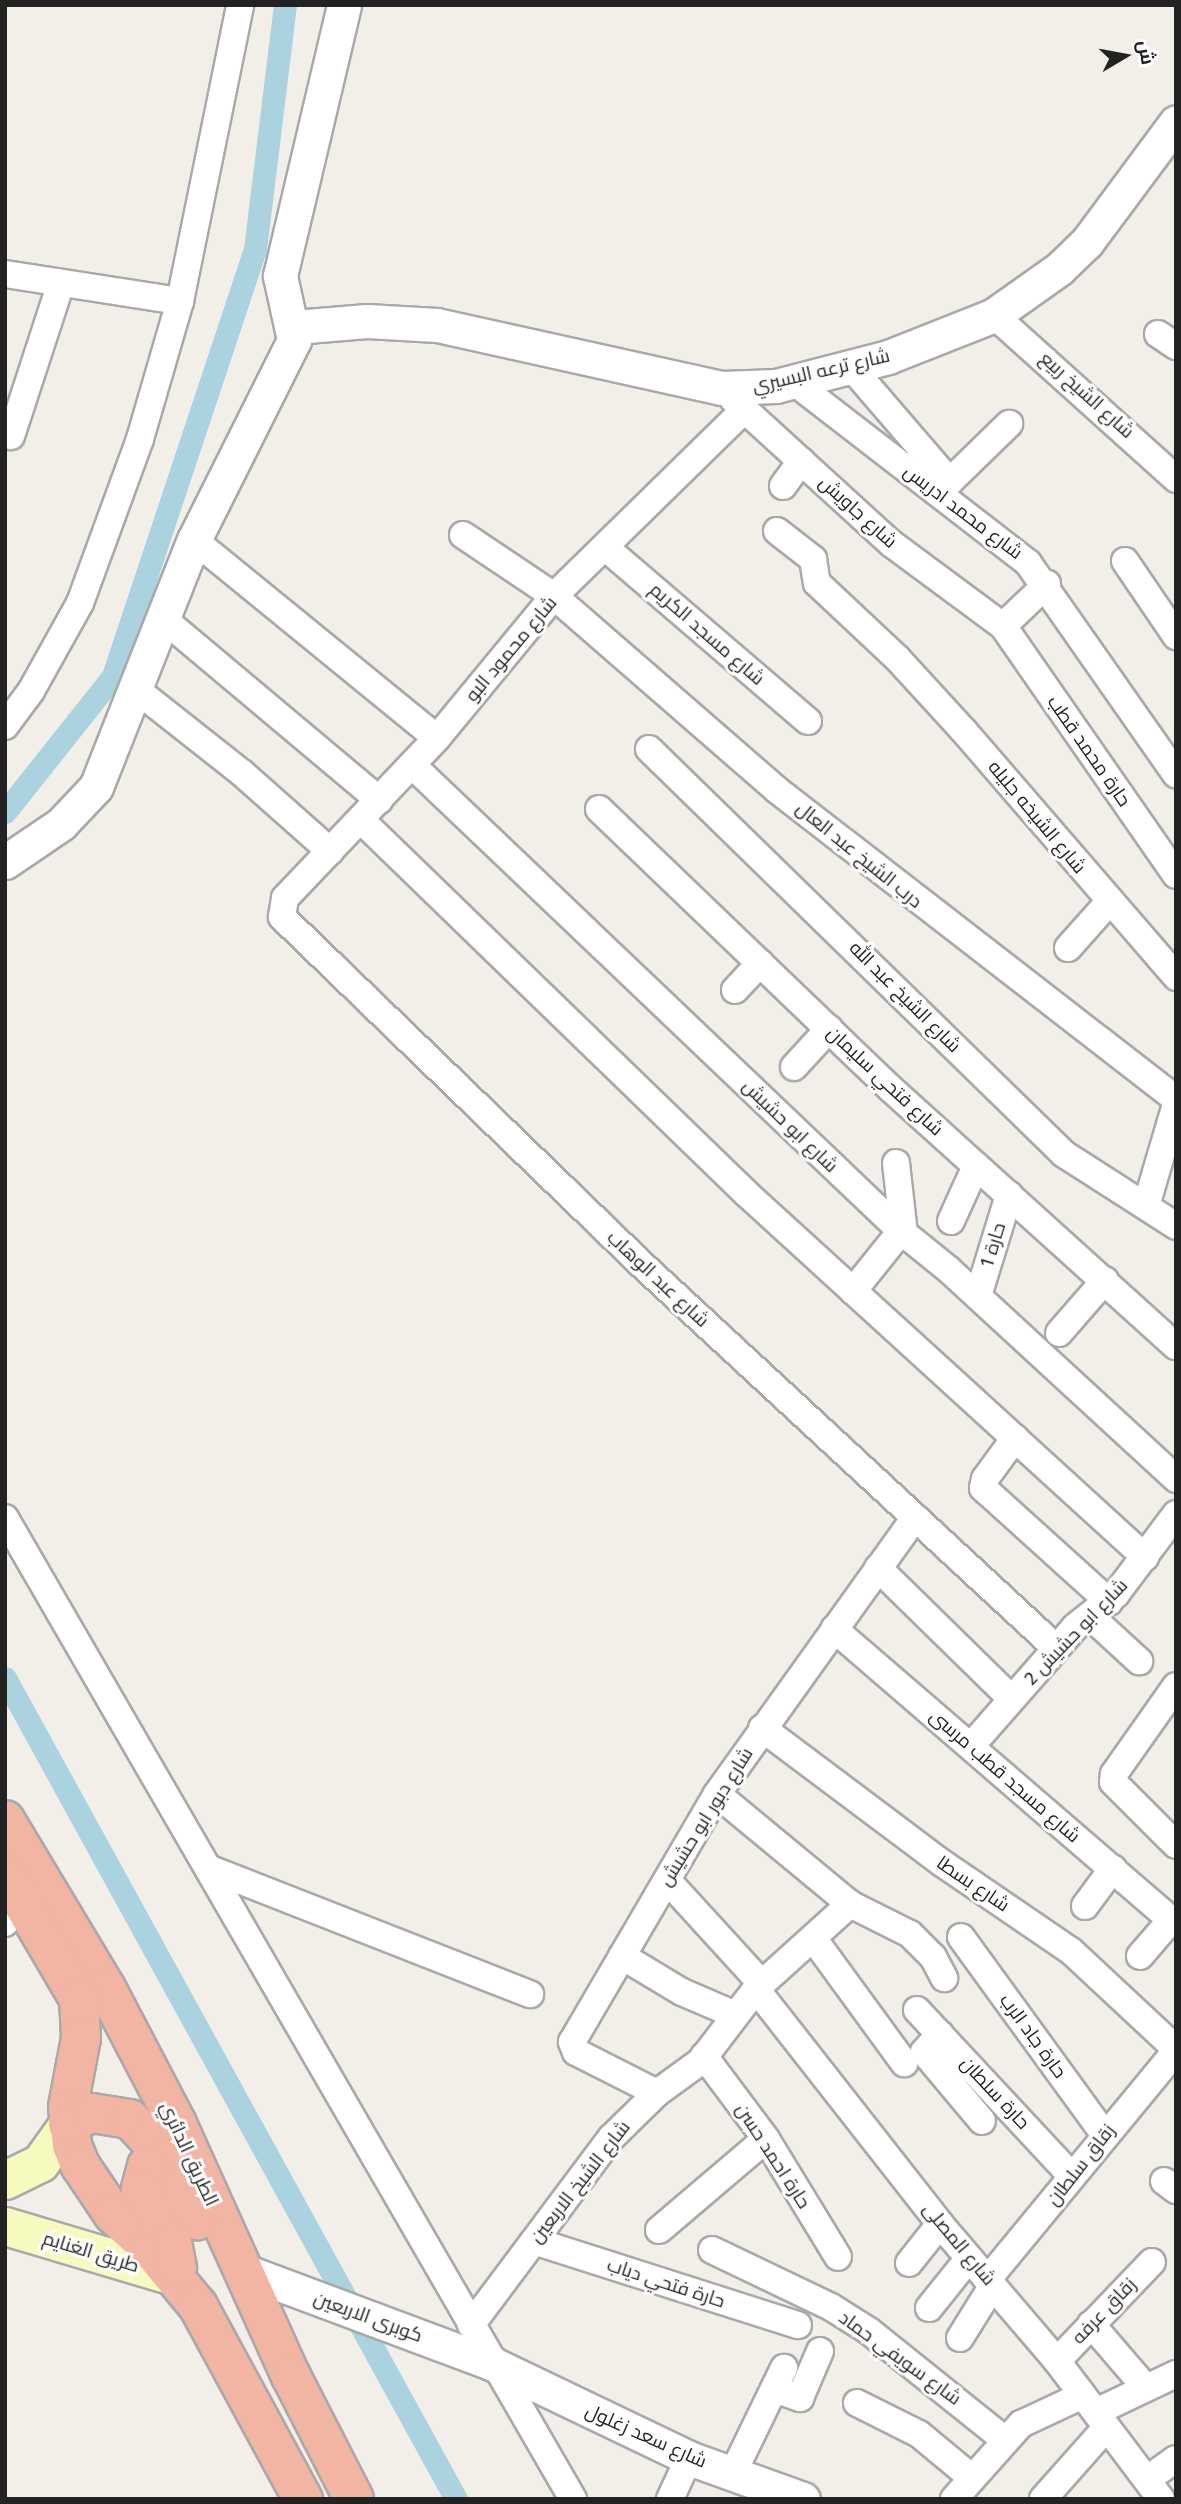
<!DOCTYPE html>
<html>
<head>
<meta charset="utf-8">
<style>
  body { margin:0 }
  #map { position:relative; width:1181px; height:2504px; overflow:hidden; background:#f2efe9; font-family:"Fira Sans",Cairo,sans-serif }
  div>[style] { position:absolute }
  .canal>* { height:23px; margin:-11.5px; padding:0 11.5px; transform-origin:11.5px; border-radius:11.5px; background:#aad3df }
  .roads { filter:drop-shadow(2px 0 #a9a9a9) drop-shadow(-2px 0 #a9a9a9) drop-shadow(0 2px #a9a9a9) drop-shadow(0 -2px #a9a9a9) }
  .minor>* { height:26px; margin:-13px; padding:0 13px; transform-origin:13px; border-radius:13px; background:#fff }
  .tertiary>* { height:33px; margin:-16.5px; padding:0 16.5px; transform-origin:16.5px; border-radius:16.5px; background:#fff }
  .secondary>* { height:37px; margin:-18.5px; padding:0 18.5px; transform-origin:18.5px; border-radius:18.5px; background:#f7fabf }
  .trunk>* { height:38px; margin:-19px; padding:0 19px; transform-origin:19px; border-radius:19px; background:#f2b4a3 }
  span { translate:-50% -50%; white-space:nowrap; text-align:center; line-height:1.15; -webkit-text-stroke:6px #fff; paint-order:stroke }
  .street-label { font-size:19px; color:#222 }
  .frame { position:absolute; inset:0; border:7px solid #222; pointer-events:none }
  .north { position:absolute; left:1090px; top:21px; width:70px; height:70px; -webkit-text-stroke:5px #fff; paint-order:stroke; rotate:80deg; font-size:19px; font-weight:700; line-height:28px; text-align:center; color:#222 }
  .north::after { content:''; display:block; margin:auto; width:24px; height:32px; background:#222; clip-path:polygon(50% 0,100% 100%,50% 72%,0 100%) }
</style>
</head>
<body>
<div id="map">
  <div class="canal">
    <i style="left:5px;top:812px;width:174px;rotate:-51.5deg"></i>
    <i style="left:113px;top:676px;width:450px;rotate:-71.6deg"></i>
    <i style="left:255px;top:249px;width:246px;rotate:-83deg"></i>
    <i style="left:5px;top:1678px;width:937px;rotate:61.22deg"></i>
  </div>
  <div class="roads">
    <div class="minor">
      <i style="left:5px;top:274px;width:177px;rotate:8.8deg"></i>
      <i style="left:994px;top:315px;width:245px;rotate:42deg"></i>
      <i style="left:1158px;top:334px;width:22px;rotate:34deg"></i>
      <i style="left:852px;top:368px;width:150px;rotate:49.3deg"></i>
      <i style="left:794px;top:382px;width:296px;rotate:37.7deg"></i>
      <i style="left:1028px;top:563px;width:258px;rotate:55deg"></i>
      <i style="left:733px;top:399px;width:215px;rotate:42.4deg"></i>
      <i style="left:892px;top:544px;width:138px;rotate:36.5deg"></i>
      <i style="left:1003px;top:626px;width:303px;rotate:55.2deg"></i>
      <i style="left:745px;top:409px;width:267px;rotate:135.6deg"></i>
      <i style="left:554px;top:596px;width:184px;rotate:129.5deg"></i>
      <i style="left:437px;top:738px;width:221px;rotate:133.5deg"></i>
      <i style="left:285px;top:898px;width:19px;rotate:99deg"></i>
      <i style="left:282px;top:917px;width:495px;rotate:44deg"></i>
      <i style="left:638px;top:1261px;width:570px;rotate:42.79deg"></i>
      <i style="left:11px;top:436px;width:161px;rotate:-71.9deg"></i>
      <i style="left:783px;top:486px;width:31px;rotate:-54deg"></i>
      <i style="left:939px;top:492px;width:98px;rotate:-44.2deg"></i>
      <i style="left:777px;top:531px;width:46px;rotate:37.9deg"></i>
      <i style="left:813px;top:559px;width:24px;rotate:81deg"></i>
      <i style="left:817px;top:583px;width:110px;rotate:43.2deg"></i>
      <i style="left:897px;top:658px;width:99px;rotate:47.5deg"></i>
      <i style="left:964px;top:731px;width:325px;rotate:49.2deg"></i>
      <i style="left:463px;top:535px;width:110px;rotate:33.8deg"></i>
      <i style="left:554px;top:596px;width:296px;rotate:41deg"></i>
      <i style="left:777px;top:790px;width:505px;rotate:37.76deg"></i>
      <i style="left:194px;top:540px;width:313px;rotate:39.2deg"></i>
      <i style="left:606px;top:548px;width:266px;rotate:40.6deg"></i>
      <i style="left:1125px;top:561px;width:91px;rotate:55.8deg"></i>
      <i style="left:161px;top:617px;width:285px;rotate:40deg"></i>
      <i style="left:1003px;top:626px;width:61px;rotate:-43.7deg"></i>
      <i style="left:133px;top:687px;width:139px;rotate:38.3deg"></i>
      <i style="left:242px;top:773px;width:118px;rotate:41.6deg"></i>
      <i style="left:5px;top:726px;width:44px;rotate:-53.4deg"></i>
      <i style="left:31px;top:691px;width:101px;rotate:-60.9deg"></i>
      <i style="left:80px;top:603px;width:175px;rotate:-69.9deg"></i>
      <i style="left:140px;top:439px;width:144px;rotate:-73.8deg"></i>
      <i style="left:180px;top:301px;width:302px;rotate:-78.5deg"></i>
      <i style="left:649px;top:749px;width:580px;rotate:44.3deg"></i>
      <i style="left:1064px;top:1154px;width:133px;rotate:32.7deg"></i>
      <i style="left:412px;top:765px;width:675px;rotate:43.62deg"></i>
      <i style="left:901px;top:1231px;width:60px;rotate:39deg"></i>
      <i style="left:948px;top:1269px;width:310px;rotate:42.6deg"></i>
      <i style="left:599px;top:809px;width:403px;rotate:43.8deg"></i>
      <i style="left:890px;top:1088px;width:385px;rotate:42.1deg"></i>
      <i style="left:361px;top:820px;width:537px;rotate:44.1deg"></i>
      <i style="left:747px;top:1194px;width:539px;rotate:42.37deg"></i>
      <i style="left:1068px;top:948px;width:62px;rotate:-48.3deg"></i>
      <i style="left:735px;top:990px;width:37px;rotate:-47deg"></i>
      <i style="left:794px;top:1067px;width:52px;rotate:-47.4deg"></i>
      <i style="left:896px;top:1163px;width:71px;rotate:83.6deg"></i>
      <i style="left:1146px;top:1206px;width:106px;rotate:-73.6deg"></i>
      <i style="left:951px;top:1221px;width:60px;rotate:-65.6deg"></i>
      <i style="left:853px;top:1291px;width:77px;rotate:-51.3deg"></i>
      <i style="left:978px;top:1296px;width:106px;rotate:-72.9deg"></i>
      <i style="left:1059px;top:1333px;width:70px;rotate:-49deg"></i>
      <i style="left:1015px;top:1438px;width:51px;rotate:126.2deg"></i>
      <i style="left:985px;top:1479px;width:9px;rotate:103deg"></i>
      <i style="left:983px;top:1488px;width:170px;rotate:42.1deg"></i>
      <i style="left:5px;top:1518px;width:1134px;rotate:59.93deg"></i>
      <i style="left:878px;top:1568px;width:187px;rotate:44.4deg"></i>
      <i style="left:1090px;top:1616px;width:67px;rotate:42.6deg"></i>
      <i style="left:834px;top:1629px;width:452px;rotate:40.8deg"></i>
      <i style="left:1176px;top:1686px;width:108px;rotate:125.2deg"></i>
      <i style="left:1114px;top:1774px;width:8px;rotate:97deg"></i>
      <i style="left:1113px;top:1782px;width:89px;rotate:45deg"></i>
      <i style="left:762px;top:1728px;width:225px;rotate:36.9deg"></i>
      <i style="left:942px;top:1863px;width:156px;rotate:34.3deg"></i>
      <i style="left:1071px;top:1951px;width:144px;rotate:43deg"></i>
      <i style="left:971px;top:1746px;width:158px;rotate:-48.8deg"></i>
      <i style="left:1075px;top:1627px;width:53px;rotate:-38.8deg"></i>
      <i style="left:1116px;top:1594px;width:100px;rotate:-53.1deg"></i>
      <i style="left:717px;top:1794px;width:173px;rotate:39.6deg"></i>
      <i style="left:850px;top:1904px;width:67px;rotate:26.6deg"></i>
      <i style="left:910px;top:1934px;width:33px;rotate:45deg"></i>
      <i style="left:933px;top:1957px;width:24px;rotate:62deg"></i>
      <i style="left:208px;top:1868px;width:346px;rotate:21.4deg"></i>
      <i style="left:667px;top:1880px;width:141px;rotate:47.6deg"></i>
      <i style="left:1085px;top:1906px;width:47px;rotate:-53.6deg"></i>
      <i style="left:5px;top:1923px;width:31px;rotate:-65deg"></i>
      <i style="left:961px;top:1937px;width:243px;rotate:54deg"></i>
      <i style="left:813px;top:1938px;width:155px;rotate:53.9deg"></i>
      <i style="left:622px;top:1956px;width:70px;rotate:31deg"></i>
      <i style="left:682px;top:1992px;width:56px;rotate:23.3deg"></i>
      <i style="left:1140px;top:1956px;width:48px;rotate:-49.3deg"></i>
      <i style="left:756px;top:1989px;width:298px;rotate:51.9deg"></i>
      <i style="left:940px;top:2224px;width:180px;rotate:49.5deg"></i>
      <i style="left:1057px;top:2361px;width:173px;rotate:53deg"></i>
      <i style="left:917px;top:2010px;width:227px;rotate:47deg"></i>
      <i style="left:940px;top:2034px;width:24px;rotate:132deg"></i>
      <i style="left:924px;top:2052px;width:90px;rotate:50deg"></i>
      <i style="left:704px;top:2056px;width:104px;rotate:53.2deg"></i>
      <i style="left:766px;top:2139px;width:138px;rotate:58.6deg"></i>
      <i style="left:657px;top:2093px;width:91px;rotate:-153.2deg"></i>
      <i style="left:576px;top:2052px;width:11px;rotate:-112deg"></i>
      <i style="left:572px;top:2042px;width:287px;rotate:-59.7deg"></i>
      <i style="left:717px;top:1794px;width:340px;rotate:-54.4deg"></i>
      <i style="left:1164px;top:2181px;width:15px;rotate:37deg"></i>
      <i style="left:659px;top:2230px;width:140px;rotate:-40.4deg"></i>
      <i style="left:534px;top:2241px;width:277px;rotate:17.7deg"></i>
      <i style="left:712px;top:2250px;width:132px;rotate:25.6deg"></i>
      <i style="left:831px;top:2307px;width:45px;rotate:32.3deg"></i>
      <i style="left:869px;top:2331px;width:174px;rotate:38.7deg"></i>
      <i style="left:909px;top:2263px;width:50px;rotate:-51.5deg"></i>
      <i style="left:988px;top:2279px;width:296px;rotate:-50.5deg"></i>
      <i style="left:929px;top:2308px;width:64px;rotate:-51.3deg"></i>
      <i style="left:1091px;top:2324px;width:84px;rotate:49.3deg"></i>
      <i style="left:471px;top:2325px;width:234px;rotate:-53.2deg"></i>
      <i style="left:611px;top:2138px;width:64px;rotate:-44.4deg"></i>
      <i style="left:657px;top:2093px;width:54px;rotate:-36deg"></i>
      <i style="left:701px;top:2061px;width:91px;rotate:-52.6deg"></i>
      <i style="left:756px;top:1989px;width:127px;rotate:-42.1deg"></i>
      <i style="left:960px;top:2338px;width:62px;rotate:-58.1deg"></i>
      <i style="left:1057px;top:2361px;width:137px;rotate:-46.2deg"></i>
      <i style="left:774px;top:2389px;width:28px;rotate:19deg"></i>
      <i style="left:800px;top:2398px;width:51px;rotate:-66.9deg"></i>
      <i style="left:857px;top:2403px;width:69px;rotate:26.6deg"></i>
      <i style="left:919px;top:2434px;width:69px;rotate:39.7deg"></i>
      <i style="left:1096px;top:2412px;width:89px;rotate:-25.4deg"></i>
      <i style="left:733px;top:2473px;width:117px;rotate:-64.1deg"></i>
      <i style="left:1148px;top:2479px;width:34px;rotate:-36deg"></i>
      <i style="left:670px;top:2499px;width:45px;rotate:-65.1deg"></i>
      <i style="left:954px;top:2499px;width:101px;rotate:-48.2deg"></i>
      <i style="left:1021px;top:2424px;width:68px;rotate:-25.1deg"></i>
      <i style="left:1043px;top:2499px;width:96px;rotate:-48.4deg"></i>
    </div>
    <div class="tertiary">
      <i style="left:295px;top:327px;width:72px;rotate:-4.8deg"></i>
      <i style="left:367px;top:321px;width:70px;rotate:3.3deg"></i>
      <i style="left:437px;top:325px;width:292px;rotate:12.5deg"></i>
      <i style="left:722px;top:388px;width:54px;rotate:-2.1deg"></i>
      <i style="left:776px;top:386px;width:116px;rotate:-14.5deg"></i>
      <i style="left:888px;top:357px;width:114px;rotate:-21.6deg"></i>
      <i style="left:994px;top:315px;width:80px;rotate:-35.3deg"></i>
      <i style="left:1059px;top:269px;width:39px;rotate:-44deg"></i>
      <i style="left:1087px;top:242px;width:149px;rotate:-53.4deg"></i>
      <i style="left:5px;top:862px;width:68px;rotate:-34.2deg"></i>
      <i style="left:61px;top:824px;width:51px;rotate:-46.6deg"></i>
      <i style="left:96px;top:787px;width:266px;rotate:-68.4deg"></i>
      <i style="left:194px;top:540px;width:224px;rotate:-63.4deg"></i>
      <i style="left:294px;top:340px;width:66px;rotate:-102.3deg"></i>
      <i style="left:280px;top:276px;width:278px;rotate:-76.7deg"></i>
      <i style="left:242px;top:2270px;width:268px;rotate:20.5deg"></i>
      <i style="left:493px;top:2364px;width:217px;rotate:25.6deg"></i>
      <i style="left:689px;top:2458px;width:121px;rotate:19.8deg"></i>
    </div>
    <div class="secondary">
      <i style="left:5px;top:2180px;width:39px;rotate:-26deg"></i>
      <i style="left:40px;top:2163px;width:48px;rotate:-54.3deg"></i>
      <i style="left:5px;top:2226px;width:178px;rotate:16.6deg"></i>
    </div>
    <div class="trunk">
      <i style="left:5px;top:1820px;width:196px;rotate:59deg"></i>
      <i style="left:106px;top:1988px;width:153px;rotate:62.4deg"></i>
      <i style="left:177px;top:2124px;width:277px;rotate:65.7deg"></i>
      <i style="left:291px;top:2376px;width:138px;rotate:62.9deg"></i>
      <i style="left:5px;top:1873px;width:146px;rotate:59.6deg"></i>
      <i style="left:79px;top:1999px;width:39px;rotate:87deg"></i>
      <i style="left:81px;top:2038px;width:70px;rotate:100.7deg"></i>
      <i style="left:68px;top:2107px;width:38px;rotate:84deg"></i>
      <i style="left:72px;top:2145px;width:22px;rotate:68deg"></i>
      <i style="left:80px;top:2165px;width:59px;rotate:56deg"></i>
      <i style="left:113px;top:2214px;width:50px;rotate:42.6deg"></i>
      <i style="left:150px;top:2248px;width:75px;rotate:50.4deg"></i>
      <i style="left:198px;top:2306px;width:220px;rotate:61.5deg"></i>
      <i style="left:68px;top:2124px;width:26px;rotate:-25deg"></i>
      <i style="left:92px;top:2113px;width:38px;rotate:9deg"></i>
      <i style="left:130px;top:2119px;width:26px;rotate:47deg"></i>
      <i style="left:148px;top:2138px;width:96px;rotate:59.1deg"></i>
      <i style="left:160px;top:2157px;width:16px;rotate:145deg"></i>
      <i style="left:147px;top:2166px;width:24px;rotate:105deg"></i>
      <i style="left:141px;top:2189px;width:61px;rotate:59.7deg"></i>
      <i style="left:172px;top:2242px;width:26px;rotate:79deg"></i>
    </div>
  </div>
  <div class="street-label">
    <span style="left:821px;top:371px;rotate:-13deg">شارع ترعه البسيري</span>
    <span style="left:1087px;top:395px;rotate:42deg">شارع الشيخ ربيع</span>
    <span style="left:858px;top:512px;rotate:42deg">شارع جاويش</span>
    <span style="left:963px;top:512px;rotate:37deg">شارع محمد ادريس</span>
    <span style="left:707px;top:634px;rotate:41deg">شارع مسجد الكريم</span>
    <span style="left:511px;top:649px;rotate:-50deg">شارع محمود البو</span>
    <span style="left:1089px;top:751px;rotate:55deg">حارة محمد قطب</span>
    <span style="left:1037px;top:817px;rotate:50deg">شارع الشيخه جليله</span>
    <span style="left:859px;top:855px;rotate:39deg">درب الشيخ عبد العال</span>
    <span style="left:905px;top:997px;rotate:45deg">شارع الشيخ عبد الله</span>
    <span style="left:885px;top:1081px;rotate:43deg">شارع فتحي سليمان</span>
    <span style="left:790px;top:1126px;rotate:44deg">شارع ابو حشيش</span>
    <span style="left:993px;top:1245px;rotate:-73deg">حارة 1</span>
    <span style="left:658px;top:1279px;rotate:43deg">شارع عبد الوهاب</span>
    <span style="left:1076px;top:1632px;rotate:-46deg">شارع ابو حشيش 2</span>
    <span style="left:1005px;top:1776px;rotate:41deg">شارع مسجد قطب مرسى</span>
    <span style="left:706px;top:1817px;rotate:-58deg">شارع دبور ابو حشيش</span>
    <span style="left:973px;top:1884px;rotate:34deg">شارع بسطا</span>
    <span style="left:1033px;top:2036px;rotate:54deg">حارة جاد الرب</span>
    <span style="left:995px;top:2093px;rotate:47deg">حارة سلطان</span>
    <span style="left:189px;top:2154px;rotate:65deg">الطريق الدائري</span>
    <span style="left:773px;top:2156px;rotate:57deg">حارة احمد حسن</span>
    <span style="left:1081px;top:2165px;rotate:-52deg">زقاق سلطان</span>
    <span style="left:580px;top:2182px;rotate:-52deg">شارع الشيخ الاربعين</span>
    <span style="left:959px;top:2244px;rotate:50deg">شارع المصلى</span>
    <span style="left:91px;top:2252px;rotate:17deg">طريق الغنايم</span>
    <span style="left:666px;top:2283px;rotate:18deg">حارة فتحي دياب</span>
    <span style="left:1104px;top:2311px;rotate:-46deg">زقاق عرفه</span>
    <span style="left:368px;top:2317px;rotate:20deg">كوبرى الاربعين</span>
    <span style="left:900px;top:2358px;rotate:36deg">شارع سويفي حماد</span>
    <span style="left:646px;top:2436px;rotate:24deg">شارع سعد زغلول</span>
  </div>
  <div class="frame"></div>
  <div class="north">ش</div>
</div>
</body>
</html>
